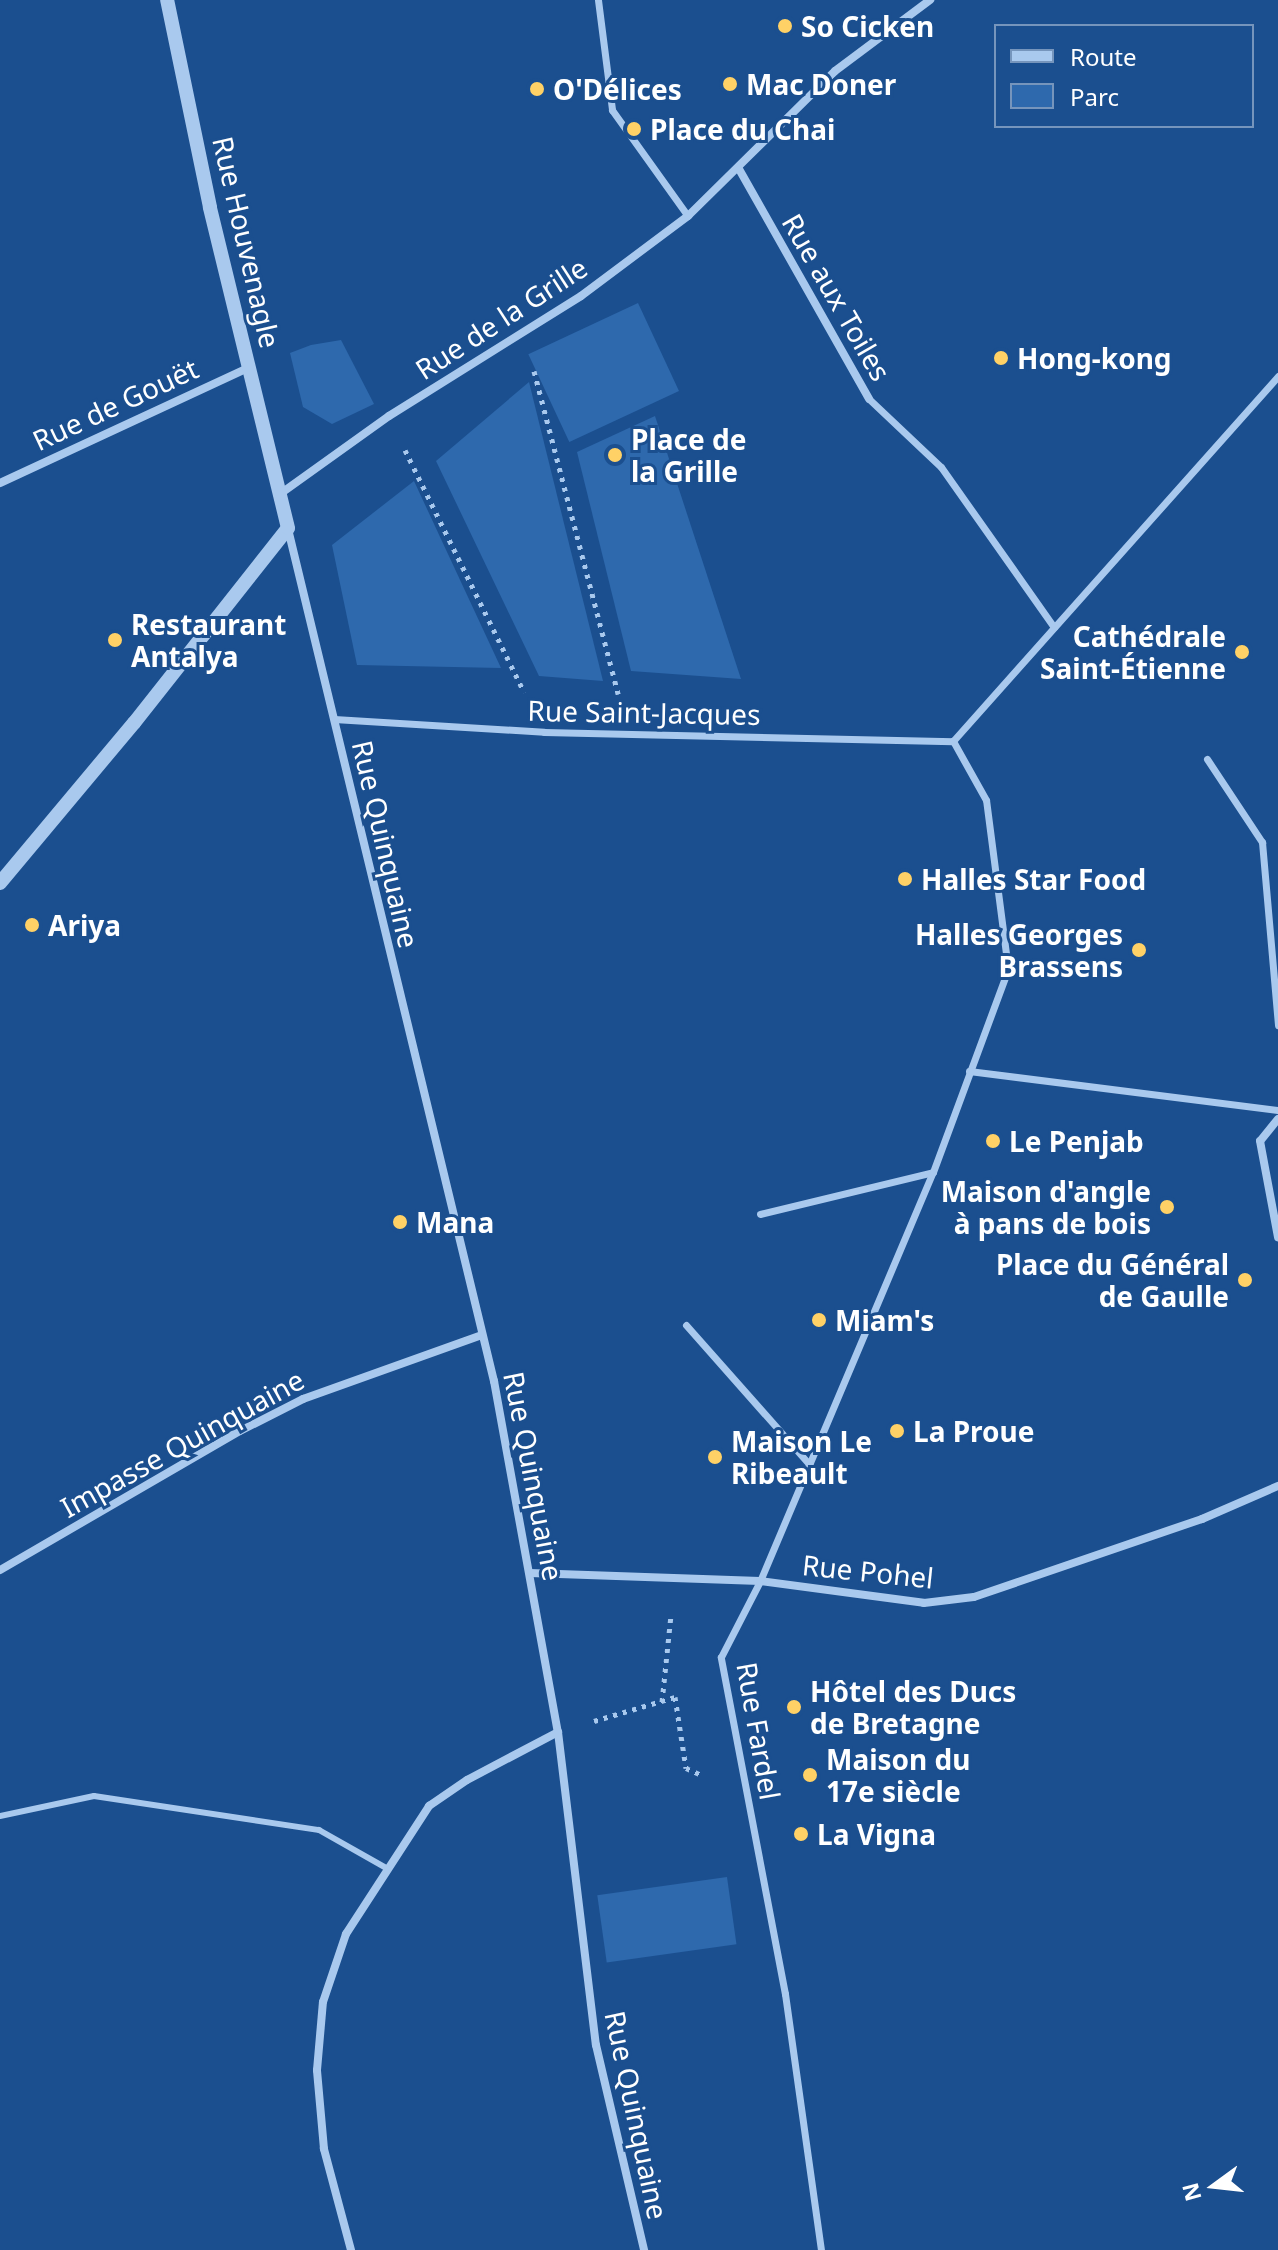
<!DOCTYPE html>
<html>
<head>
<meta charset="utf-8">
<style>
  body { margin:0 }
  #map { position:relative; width:1278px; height:2250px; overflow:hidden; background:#1b4f8f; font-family:"Noto Sans",sans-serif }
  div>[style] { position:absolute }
  .green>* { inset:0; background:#2e69ad; transform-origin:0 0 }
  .path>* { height:5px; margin-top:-2.5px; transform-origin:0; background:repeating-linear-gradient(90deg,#a9c9ee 0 4px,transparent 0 10px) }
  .service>* { height:6px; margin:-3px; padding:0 3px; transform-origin:3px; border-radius:3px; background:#a9c9ee }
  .pedestrian>* { height:7px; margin:-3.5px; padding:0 3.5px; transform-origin:3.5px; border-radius:3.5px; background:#a9c9ee }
  .minor>* { height:8px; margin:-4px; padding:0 4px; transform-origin:4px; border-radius:4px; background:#a9c9ee }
  .tertiary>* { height:14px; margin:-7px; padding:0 7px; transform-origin:7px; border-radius:7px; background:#a9c9ee }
  .dots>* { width:22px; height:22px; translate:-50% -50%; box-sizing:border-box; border:4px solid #1b4f8f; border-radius:50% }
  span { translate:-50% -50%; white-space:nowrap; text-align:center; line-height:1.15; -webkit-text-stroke:6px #1b4f8f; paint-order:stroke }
  .poi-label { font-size:28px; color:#fff; font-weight:700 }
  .left { translate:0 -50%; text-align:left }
  .right { translate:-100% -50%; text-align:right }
  .street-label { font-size:28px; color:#fff }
  .legend { position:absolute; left:994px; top:24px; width:260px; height:104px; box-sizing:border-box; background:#1b4f8f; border:2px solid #7695bc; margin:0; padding:10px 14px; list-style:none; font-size:24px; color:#fff }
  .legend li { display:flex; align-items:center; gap:16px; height:40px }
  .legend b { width:40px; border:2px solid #7695bc }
  .north { position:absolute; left:1174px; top:2146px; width:80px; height:80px; -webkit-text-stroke:6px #1b4f8f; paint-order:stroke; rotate:255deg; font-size:22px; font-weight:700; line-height:32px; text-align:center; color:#fff }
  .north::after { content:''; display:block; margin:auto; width:28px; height:36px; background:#fff; clip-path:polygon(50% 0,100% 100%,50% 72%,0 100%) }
</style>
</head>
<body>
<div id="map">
  <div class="green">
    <i style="left:638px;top:303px;width:97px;height:121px;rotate:65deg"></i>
    <i style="clip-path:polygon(341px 340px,374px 404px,332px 424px,303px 407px,290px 353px,311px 345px)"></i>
    <i style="clip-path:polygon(529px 382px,603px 681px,539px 676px,436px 461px)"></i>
    <i style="clip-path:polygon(655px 416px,741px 679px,631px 671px,577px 452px)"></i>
    <i style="clip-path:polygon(414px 481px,501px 668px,357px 665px,332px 545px)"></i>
    <i style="left:727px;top:1877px;width:68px;height:131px;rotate:82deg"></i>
  </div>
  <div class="path">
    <i style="left:534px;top:371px;width:334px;rotate:75.4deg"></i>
    <i style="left:405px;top:450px;width:270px;rotate:63.8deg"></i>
    <i style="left:662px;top:1702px;width:87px;rotate:-84.1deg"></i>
    <i style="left:594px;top:1721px;width:84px;rotate:-16.5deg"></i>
    <i style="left:675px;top:1697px;width:72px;rotate:81.2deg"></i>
    <i style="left:686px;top:1768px;width:17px;rotate:24deg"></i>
  </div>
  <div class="service">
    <i style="left:0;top:1816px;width:96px;rotate:-12deg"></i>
    <i style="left:94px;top:1796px;width:228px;rotate:8.6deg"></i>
    <i style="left:319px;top:1830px;width:79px;rotate:29.5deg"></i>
  </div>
  <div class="pedestrian">
    <i style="left:598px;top:0;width:111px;rotate:82.7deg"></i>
    <i style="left:612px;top:110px;width:130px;rotate:54.4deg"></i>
    <i style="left:869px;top:399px;width:99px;rotate:43.4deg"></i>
    <i style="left:941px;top:467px;width:196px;rotate:54.8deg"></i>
    <i style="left:334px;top:719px;width:210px;rotate:3.5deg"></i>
    <i style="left:544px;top:732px;width:409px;rotate:1.3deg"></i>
    <i style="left:953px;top:741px;width:489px;rotate:-48.3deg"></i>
    <i style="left:1207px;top:759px;width:100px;rotate:56.5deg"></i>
    <i style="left:1262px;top:842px;width:184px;rotate:85deg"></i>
    <i style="left:969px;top:1071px;width:311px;rotate:7.2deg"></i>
    <i style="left:760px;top:1214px;width:178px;rotate:-13.6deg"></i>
    <i style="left:686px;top:1325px;width:186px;rotate:48.5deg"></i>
    <i style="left:821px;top:2250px;width:259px;rotate:-98deg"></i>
    <i style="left:785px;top:1994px;width:343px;rotate:-100.8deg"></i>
    <i style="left:721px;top:1657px;width:85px;rotate:-62.8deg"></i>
    <i style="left:760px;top:1581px;width:444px;rotate:-67.1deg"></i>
    <i style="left:933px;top:1172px;width:216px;rotate:-69.7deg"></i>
    <i style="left:1008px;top:969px;width:170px;rotate:-97.4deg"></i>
    <i style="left:986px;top:800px;width:68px;rotate:-119.2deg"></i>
  </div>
  <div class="minor">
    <i style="left:739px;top:169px;width:264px;rotate:60.5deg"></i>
    <i style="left:0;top:483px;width:276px;rotate:-24.9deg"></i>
    <i style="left:280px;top:494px;width:134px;rotate:-35.6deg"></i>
    <i style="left:389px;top:416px;width:226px;rotate:-32deg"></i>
    <i style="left:581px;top:296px;width:134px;rotate:-36.8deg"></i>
    <i style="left:688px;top:216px;width:206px;rotate:-44.6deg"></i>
    <i style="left:835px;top:71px;width:119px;rotate:-36.8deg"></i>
    <i style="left:288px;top:529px;width:877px;rotate:76.41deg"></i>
    <i style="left:494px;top:1381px;width:357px;rotate:79.7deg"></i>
    <i style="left:558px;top:1732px;width:315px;rotate:83.1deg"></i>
    <i style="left:596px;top:2045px;width:211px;rotate:76.8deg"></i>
    <i style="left:1278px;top:1119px;width:28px;rotate:129deg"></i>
    <i style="left:1260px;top:1141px;width:98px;rotate:79.4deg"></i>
    <i style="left:0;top:1570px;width:277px;rotate:-30.1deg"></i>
    <i style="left:240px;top:1431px;width:71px;rotate:-26.9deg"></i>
    <i style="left:303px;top:1399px;width:190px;rotate:-19.7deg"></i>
    <i style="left:530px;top:1573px;width:230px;rotate:2deg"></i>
    <i style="left:760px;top:1581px;width:165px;rotate:7.6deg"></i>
    <i style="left:924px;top:1603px;width:50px;rotate:-6.8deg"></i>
    <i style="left:974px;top:1597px;width:241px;rotate:-18.9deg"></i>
    <i style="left:1202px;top:1519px;width:83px;rotate:-23.5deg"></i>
    <i style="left:351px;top:2250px;width:105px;rotate:-105deg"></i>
    <i style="left:324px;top:2149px;width:79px;rotate:-95.1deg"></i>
    <i style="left:317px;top:2070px;width:68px;rotate:-85deg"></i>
    <i style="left:323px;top:2002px;width:72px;rotate:-71.3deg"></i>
    <i style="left:346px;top:1934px;width:153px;rotate:-57deg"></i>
    <i style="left:429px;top:1806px;width:46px;rotate:-34.4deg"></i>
    <i style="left:467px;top:1780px;width:103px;rotate:-27.8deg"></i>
  </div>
  <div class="tertiary">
    <i style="left:0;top:883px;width:209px;rotate:-50.1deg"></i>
    <i style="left:134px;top:723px;width:248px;rotate:-51.7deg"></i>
    <i style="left:288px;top:528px;width:330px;rotate:-103.7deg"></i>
    <i style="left:210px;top:207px;width:211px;rotate:-101.7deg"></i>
  </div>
  <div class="dots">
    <i style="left:785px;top:26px;background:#ffd166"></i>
    <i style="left:730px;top:84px;background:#ffd166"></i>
    <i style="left:537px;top:89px;background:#ffd166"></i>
    <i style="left:634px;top:129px;background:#ffd166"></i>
    <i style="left:1001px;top:358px;background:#ffd166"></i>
    <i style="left:615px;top:455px;background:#ffd166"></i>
    <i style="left:115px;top:640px;background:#ffd166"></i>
    <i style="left:1242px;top:652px;background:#ffd166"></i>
    <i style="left:905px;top:879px;background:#ffd166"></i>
    <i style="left:32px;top:925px;background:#ffd166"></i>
    <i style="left:1139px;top:950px;background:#ffd166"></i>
    <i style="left:993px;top:1141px;background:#ffd166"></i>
    <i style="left:1167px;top:1207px;background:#ffd166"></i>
    <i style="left:400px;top:1222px;background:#ffd166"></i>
    <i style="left:1245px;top:1280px;background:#ffd166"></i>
    <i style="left:819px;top:1320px;background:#ffd166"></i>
    <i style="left:897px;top:1431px;background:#ffd166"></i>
    <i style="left:715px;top:1457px;background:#ffd166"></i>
    <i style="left:794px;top:1707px;background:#ffd166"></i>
    <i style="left:810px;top:1775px;background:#ffd166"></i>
    <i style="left:801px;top:1834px;background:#ffd166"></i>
  </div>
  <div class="poi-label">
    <span class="left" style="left:801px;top:26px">So Cicken</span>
    <span class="left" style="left:746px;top:84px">Mac Doner</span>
    <span class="left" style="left:553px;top:89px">O'Délices</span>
    <span class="left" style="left:650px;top:129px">Place du Chai</span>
    <span class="left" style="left:1017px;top:358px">Hong-kong</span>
    <span class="left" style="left:631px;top:455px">Place de<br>la Grille</span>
    <span class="left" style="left:131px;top:640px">Restaurant<br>Antalya</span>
    <span class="right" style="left:1226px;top:652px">Cathédrale<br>Saint-Étienne</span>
    <span class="left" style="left:921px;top:879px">Halles Star Food</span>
    <span class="left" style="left:48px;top:925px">Ariya</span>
    <span class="right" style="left:1123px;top:950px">Halles Georges<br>Brassens</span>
    <span class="left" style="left:1009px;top:1141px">Le Penjab</span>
    <span class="right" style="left:1151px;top:1207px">Maison d'angle<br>à pans de bois</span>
    <span class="left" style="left:416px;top:1222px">Mana</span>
    <span class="right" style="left:1229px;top:1280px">Place du Général<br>de Gaulle</span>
    <span class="left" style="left:835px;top:1320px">Miam's</span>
    <span class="left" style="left:913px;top:1431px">La Proue</span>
    <span class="left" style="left:731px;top:1457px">Maison Le<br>Ribeault</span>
    <span class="left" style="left:810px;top:1707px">Hôtel des Ducs<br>de Bretagne</span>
    <span class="left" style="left:826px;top:1775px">Maison du<br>17e siècle</span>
    <span class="left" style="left:817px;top:1834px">La Vigna</span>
  </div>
  <div class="street-label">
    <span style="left:247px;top:242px;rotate:77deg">Rue Houvenagle</span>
    <span style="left:837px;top:297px;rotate:60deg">Rue aux Toiles</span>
    <span style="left:501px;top:318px;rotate:-33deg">Rue de la Grille</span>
    <span style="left:115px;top:404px;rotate:-25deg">Rue de Gouët</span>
    <span style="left:644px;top:712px;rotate:1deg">Rue Saint-Jacques</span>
    <span style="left:386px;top:844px;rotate:77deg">Rue Quinquaine</span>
    <span style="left:182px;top:1443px;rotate:-29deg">Impasse Quinquaine</span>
    <span style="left:534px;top:1476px;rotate:79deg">Rue Quinquaine</span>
    <span style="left:868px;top:1571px;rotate:6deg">Rue Pohel</span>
    <span style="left:759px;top:1731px;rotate:80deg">Rue Fardel</span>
    <span style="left:637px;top:2115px;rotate:78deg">Rue Quinquaine</span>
  </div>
  <ul class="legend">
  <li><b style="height:10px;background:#a9c9ee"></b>Route</li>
  <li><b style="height:22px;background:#2e69ad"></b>Parc</li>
  </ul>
  <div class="north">N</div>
</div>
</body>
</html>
